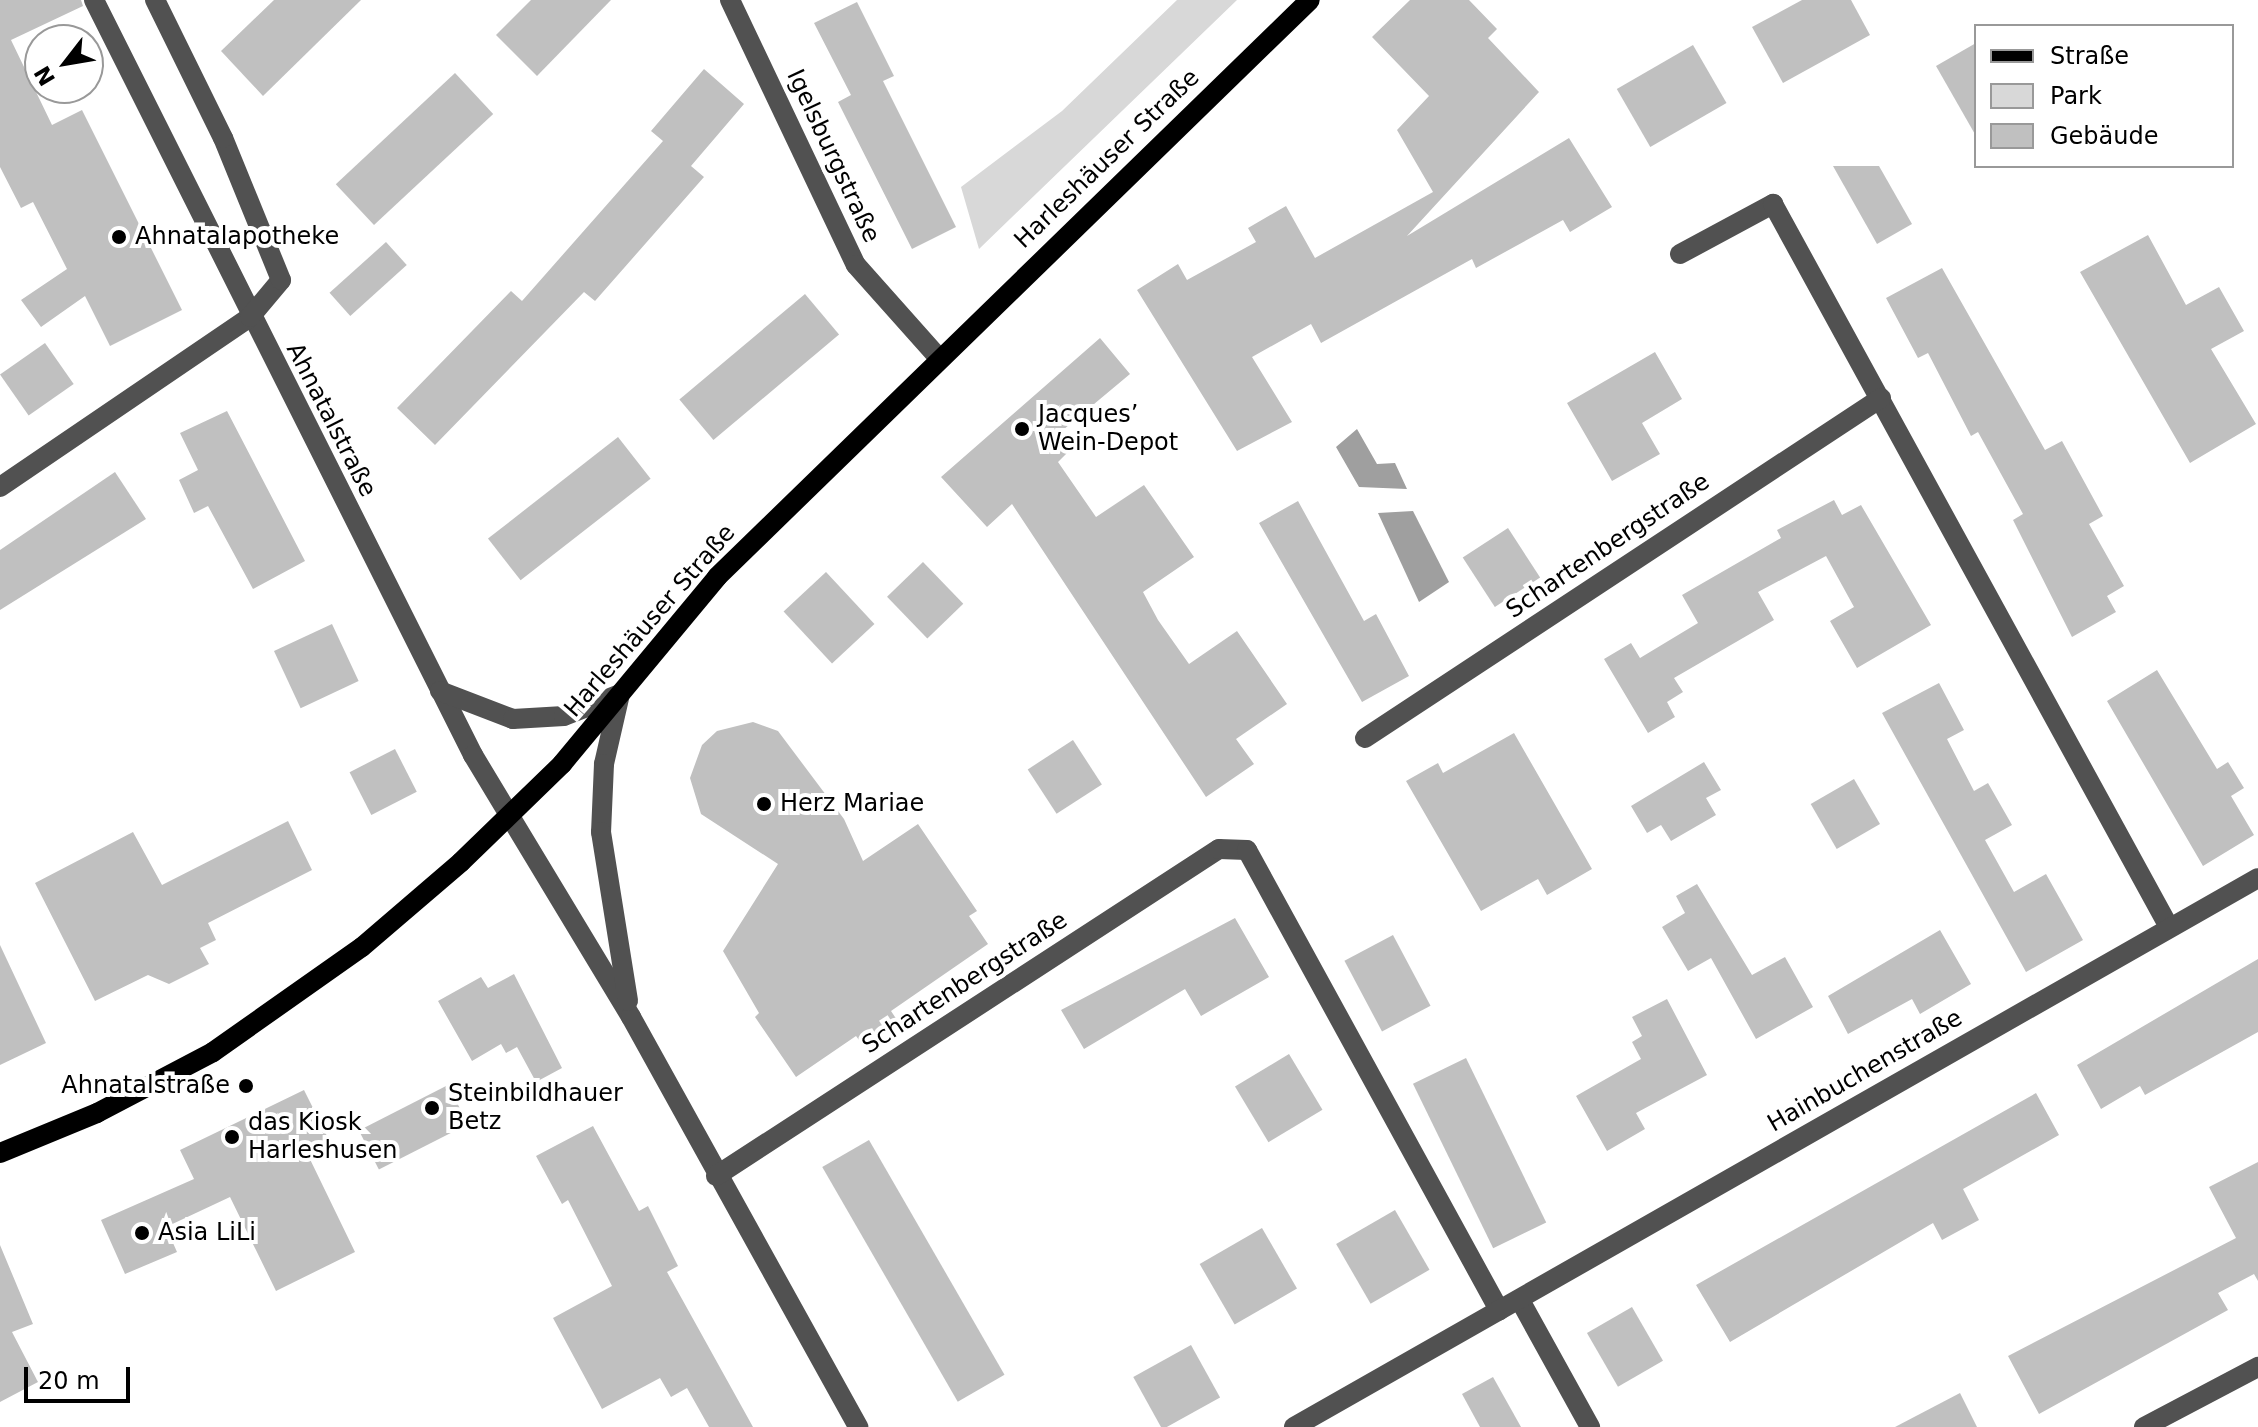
<!DOCTYPE html>
<html>
<head>
<meta charset="utf-8">
<style>
  body { margin:0 }
  #map { position:relative; width:2258px; height:1427px; overflow:hidden; background:#fff; font-family:"DejaVu Sans",sans-serif }
  div>[style] { position:absolute }
  .green>* { inset:0; background:#d8d8d8 }
  .water>* { inset:0; background:#9f9f9f }
  .building>* { inset:0; background:#c0c0c0; transform-origin:0 0 }
  .minor>* { height:20px; margin:-10px; padding:0 10px; transform-origin:10px; border-radius:10px; background:#515151 }
  .major>* { height:20px; margin:-10px; padding:0 10px; transform-origin:10px; border-radius:10px; background:#000 }
  .dots>* { width:22px; height:22px; translate:-50% -50%; box-sizing:border-box; border:4px solid #fff; border-radius:50% }
  span { translate:-50% -50%; white-space:nowrap; text-align:center; line-height:1.15; -webkit-text-stroke:8px #fff; paint-order:stroke }
  .street-label { font-size:24px; color:#000 }
  .poi-label { font-size:24px; color:#000 }
  .left { translate:0 -50%; text-align:left }
  .right { translate:-100% -50%; text-align:right }
  .legend { position:absolute; left:1974px; top:24px; width:260px; height:144px; box-sizing:border-box; background:#fff; border:2px solid #999; margin:0; padding:10px 14px; list-style:none; font-size:24px; color:#000 }
  .legend li { display:flex; align-items:center; gap:16px; height:40px }
  .legend b { width:40px; border:2px solid #999 }
  .north { position:absolute; left:24px; top:24px; width:80px; height:80px; box-sizing:border-box; background:#fff; border:2px solid #999; border-radius:50%; rotate:239deg; font-size:22px; font-weight:700; line-height:32px; text-align:center; color:#000 }
  .north::after { content:''; display:block; margin:auto; width:28px; height:36px; background:#000; clip-path:polygon(50% 0,100% 100%,50% 72%,0 100%) }
  .scale { position:absolute; left:24px; top:1367px; width:106px; height:36px; box-sizing:border-box; border:4px solid #000; border-top:0; padding-left:10px; font-size:24px; line-height:28px; white-space:nowrap; color:#000; -webkit-text-stroke:6px #fff; paint-order:stroke }
</style>
</head>
<body>
<div id="map">
  <div class="green">
    <i style="clip-path:polygon(1177px 0,1237px 0,979px 249px,961px 187px,1062px 111px)"></i>
  </div>
  <div class="water">
    <i style="clip-path:polygon(1357px 429px,1377px 464px,1395px 463px,1407px 489px,1359px 487px,1336px 447px)"></i>
    <i style="clip-path:polygon(1413px 511px,1449px 582px,1419px 602px,1378px 513px)"></i>
  </div>
  <div class="building">
    <i style="clip-path:polygon(0 0,81px 0,83px 6px,11px 40px,52px 125px,82px 110px,182px 310px,110px 346px,85px 296px,41px 327px,21px 300px,67px 269px,33px 202px,21px 208px,0 167px)"></i>
    <i style="clip-path:polygon(274px 0,361px 0,263px 96px,221px 51px)"></i>
    <i style="clip-path:polygon(531px 0,611px 0,537px 76px,496px 35px)"></i>
    <i style="clip-path:polygon(1410px 0,1469px 0,1497px 29px,1488px 38px,1539px 92px,1407px 236px,1569px 138px,1612px 207px,1570px 232px,1563px 220px,1476px 268px,1472px 259px,1321px 343px,1311px 324px,1252px 357px,1292px 422px,1237px 451px,1137px 290px,1178px 264px,1187px 280px,1256px 242px,1248px 228px,1286px 206px,1315px 258px,1433px 192px,1397px 130px,1429px 96px,1372px 37px)"></i>
    <i style="clip-path:polygon(1802px 0,1851px 0,1870px 35px,1783px 83px,1752px 27px)"></i>
    <i style="clip-path:polygon(857px 2px,894px 76px,883px 81px,956px 227px,912px 249px,838px 102px,851px 95px,814px 23px)"></i>
    <i style="clip-path:polygon(1976px 43px,1976px 136px,1936px 66px)"></i>
    <i style="left:1693px;top:45px;width:67px;height:88px;rotate:60deg"></i>
    <i style="clip-path:polygon(704px 69px,744px 104px,691px 166px,704px 177px,595px 301px,584px 292px,435px 445px,397px 408px,511px 291px,522px 301px,663px 141px,651px 131px)"></i>
    <i style="left:455px;top:73px;width:56px;height:163px;rotate:47deg"></i>
    <i style="clip-path:polygon(1833px 166px,1879px 166px,1912px 224px,1877px 244px)"></i>
    <i style="clip-path:polygon(2148px 235px,2186px 305px,2219px 287px,2244px 331px,2211px 349px,2256px 424px,2190px 463px,2080px 272px)"></i>
    <i style="left:386px;top:242px;width:31px;height:76px;rotate:48deg"></i>
    <i style="clip-path:polygon(1942px 268px,2045px 450px,2062px 441px,2103px 516px,2089px 524px,2124px 586px,2107px 596px,2116px 612px,2072px 637px,2013px 520px,2023px 514px,1978px 432px,1971px 436px,1928px 353px,1918px 358px,1886px 298px)"></i>
    <i style="left:805px;top:294px;width:53px;height:164px;rotate:50deg"></i>
    <i style="clip-path:polygon(1100px 338px,1130px 374px,1057px 435px,1071px 449px,1058px 462px,1096px 517px,1144px 485px,1194px 557px,1143px 592px,1158px 620px,1189px 664px,1237px 631px,1287px 704px,1236px 739px,1254px 764px,1206px 797px,1012px 504px,987px 527px,941px 477px)"></i>
    <i style="left:45px;top:343px;width:50px;height:55px;rotate:55deg"></i>
    <i style="clip-path:polygon(1655px 352px,1682px 399px,1642px 423px,1660px 454px,1612px 481px,1567px 403px)"></i>
    <i style="clip-path:polygon(227px 411px,305px 561px,253px 589px,208px 506px,194px 513px,179px 480px,198px 470px,180px 433px)"></i>
    <i style="left:618px;top:437px;width:53px;height:165px;rotate:52deg"></i>
    <i style="clip-path:polygon(115px 472px,146px 519px,0 610px,0 550px)"></i>
    <i style="clip-path:polygon(1834px 500px,1842px 515px,1861px 505px,1931px 625px,1857px 668px,1830px 621px,1854px 607px,1826px 556px,1758px 592px,1774px 620px,1674px 678px,1683px 692px,1667px 702px,1675px 717px,1648px 733px,1604px 659px,1631px 643px,1640px 658px,1698px 623px,1682px 595px,1781px 538px,1777px 530px)"></i>
    <i style="clip-path:polygon(1298px 501px,1364px 621px,1376px 614px,1409px 676px,1362px 702px,1259px 523px)"></i>
    <i style="left:1508px;top:528px;width:59px;height:54px;rotate:57deg"></i>
    <i style="left:923px;top:562px;width:58px;height:50px;rotate:46deg"></i>
    <i style="left:826px;top:572px;width:71px;height:58px;rotate:47deg"></i>
    <i style="left:332px;top:624px;width:63px;height:64px;rotate:65deg"></i>
    <i style="clip-path:polygon(2157px 670px,2217px 769px,2228px 762px,2244px 788px,2231px 796px,2254px 835px,2203px 866px,2107px 701px)"></i>
    <i style="clip-path:polygon(1939px 683px,1964px 730px,1947px 739px,1974px 791px,1988px 783px,2012px 825px,1985px 840px,2014px 892px,2046px 874px,2083px 940px,2026px 972px,1882px 713px)"></i>
    <i style="clip-path:polygon(753px 722px,778px 731px,844px 819px,863px 861px,918px 824px,977px 911px,969px 916px,988px 944px,891px 1011px,897px 1020px,862px 1044px,856px 1036px,796px 1077px,755px 1017px,759px 1013px,723px 951px,778px 864px,701px 814px,690px 778px,702px 745px,717px 731px)"></i>
    <i style="clip-path:polygon(1514px 733px,1592px 869px,1547px 895px,1538px 879px,1481px 911px,1406px 781px,1438px 763px,1443px 773px)"></i>
    <i style="left:1073px;top:740px;width:53px;height:54px;rotate:57deg"></i>
    <i style="left:395px;top:749px;width:48px;height:51px;rotate:63deg"></i>
    <i style="clip-path:polygon(1704px 762px,1721px 790px,1706px 798px,1716px 815px,1671px 841px,1661px 825px,1647px 833px,1631px 806px)"></i>
    <i style="left:1854px;top:779px;width:52px;height:50px;rotate:60deg"></i>
    <i style="clip-path:polygon(288px 821px,312px 870px,208px 923px,216px 940px,200px 948px,209px 964px,169px 984px,148px 975px,95px 1001px,35px 883px,133px 832px,162px 885px)"></i>
    <i style="clip-path:polygon(1697px 884px,1752px 975px,1785px 957px,1813px 1007px,1756px 1039px,1711px 958px,1688px 971px,1662px 927px,1685px 913px,1676px 896px)"></i>
    <i style="clip-path:polygon(1235px 918px,1269px 977px,1201px 1016px,1185px 989px,1084px 1049px,1061px 1010px)"></i>
    <i style="clip-path:polygon(1940px 930px,1971px 984px,1920px 1014px,1912px 999px,1848px 1034px,1828px 996px)"></i>
    <i style="left:1393px;top:935px;width:80px;height:55px;rotate:62deg"></i>
    <i style="clip-path:polygon(0 945px,46px 1043px,0 1065px)"></i>
    <i style="clip-path:polygon(2258px 959px,2258px 1032px,2145px 1095px,2140px 1086px,2101px 1109px,2077px 1065px)"></i>
    <i style="clip-path:polygon(514px 974px,562px 1068px,536px 1082px,517px 1047px,506px 1053px,501px 1044px,472px 1061px,438px 1001px,481px 977px,488px 988px)"></i>
    <i style="clip-path:polygon(1667px 999px,1707px 1075px,1636px 1113px,1645px 1129px,1607px 1151px,1576px 1096px,1641px 1059px,1632px 1042px,1642px 1036px,1632px 1017px)"></i>
    <i style="left:1289px;top:1054px;width:65px;height:63px;rotate:59deg"></i>
    <i style="left:1466px;top:1058px;width:183px;height:59px;rotate:64deg"></i>
    <i style="left:448px;top:1085px;width:44px;height:100px;rotate:63deg"></i>
    <i style="clip-path:polygon(304px 1090px,329px 1140px,306px 1151px,355px 1252px,276px 1291px,230px 1197px,166px 1227px,177px 1252px,125px 1274px,101px 1220px,194px 1179px,180px 1150px)"></i>
    <i style="clip-path:polygon(2036px 1093px,2059px 1135px,1963px 1189px,1979px 1220px,1942px 1240px,1933px 1223px,1730px 1342px,1696px 1285px)"></i>
    <i style="clip-path:polygon(593px 1126px,639px 1211px,648px 1206px,678px 1266px,667px 1272px,753px 1427px,709px 1427px,687px 1388px,671px 1397px,660px 1378px,602px 1409px,553px 1318px,612px 1286px,568px 1200px,562px 1204px,536px 1156px)"></i>
    <i style="left:869px;top:1140px;width:271px;height:54px;rotate:60deg"></i>
    <i style="clip-path:polygon(2258px 1162px,2258px 1281px,2254px 1274px,2218px 1293px,2228px 1310px,2039px 1414px,2008px 1356px,2236px 1238px,2209px 1187px)"></i>
    <i style="left:1395px;top:1210px;width:69px;height:68px;rotate:60deg"></i>
    <i style="left:1262px;top:1228px;width:70px;height:72px;rotate:60deg"></i>
    <i style="clip-path:polygon(0 1245px,33px 1324px,12px 1332px,38px 1382px,0 1402px)"></i>
    <i style="left:1632px;top:1307px;width:62px;height:52px;rotate:60deg"></i>
    <i style="left:1191px;top:1345px;width:60px;height:66px;rotate:61deg"></i>
    <i style="clip-path:polygon(1493px 1377px,1521px 1427px,1480px 1427px,1462px 1394px)"></i>
    <i style="clip-path:polygon(1960px 1393px,1977px 1427px,1895px 1427px)"></i>
  </div>
  <div class="minor">
    <i style="left:94px;top:0;width:845px;rotate:63.34deg"></i>
    <i style="left:473px;top:755px;width:306px;rotate:58.9deg"></i>
    <i style="left:631px;top:1017px;width:469px;rotate:61deg"></i>
    <i style="left:730px;top:0;width:293px;rotate:64.6deg"></i>
    <i style="left:856px;top:265px;width:125px;rotate:48.3deg"></i>
    <i style="left:1680px;top:254px;width:106px;rotate:-28.3deg"></i>
    <i style="left:1773px;top:204px;width:824px;rotate:61.29deg"></i>
    <i style="left:0;top:487px;width:302px;rotate:-34.2deg"></i>
    <i style="left:250px;top:317px;width:48px;rotate:-50deg"></i>
    <i style="left:281px;top:280px;width:153px;rotate:-112.2deg"></i>
    <i style="left:223px;top:138px;width:154px;rotate:-116.2deg"></i>
    <i style="left:440px;top:691px;width:78px;rotate:21deg"></i>
    <i style="left:513px;top:719px;width:51px;rotate:-3.4deg"></i>
    <i style="left:564px;top:716px;width:60px;rotate:-21.4deg"></i>
    <i style="left:620px;top:694px;width:72px;rotate:102.9deg"></i>
    <i style="left:604px;top:764px;width:68px;rotate:92.5deg"></i>
    <i style="left:601px;top:832px;width:171px;rotate:80.9deg"></i>
    <i style="left:1365px;top:738px;width:618px;rotate:-33.38deg"></i>
    <i style="left:716px;top:1176px;width:600px;rotate:-33.03deg"></i>
    <i style="left:1219px;top:849px;width:28px;rotate:2deg"></i>
    <i style="left:1247px;top:850px;width:525px;rotate:61.28deg"></i>
    <i style="left:1521px;top:1302px;width:143px;rotate:61.1deg"></i>
    <i style="left:1294px;top:1427px;width:1109px;rotate:-29.66deg"></i>
    <i style="left:2144px;top:1427px;width:129px;rotate:-27.8deg"></i>
  </div>
  <div class="major">
    <i style="left:0;top:1153px;width:105px;rotate:-22.4deg"></i>
    <i style="left:97px;top:1113px;width:131px;rotate:-27.7deg"></i>
    <i style="left:213px;top:1052px;width:182px;rotate:-35.2deg"></i>
    <i style="left:362px;top:947px;width:130px;rotate:-40.6deg"></i>
    <i style="left:461px;top:862px;width:141px;rotate:-44.1deg"></i>
    <i style="left:562px;top:764px;width:243px;rotate:-50.3deg"></i>
    <i style="left:717px;top:577px;width:827px;rotate:-44.22deg"></i>
  </div>
  <div class="dots">
    <i style="left:119px;top:237px;background:#000"></i>
    <i style="left:1022px;top:429px;background:#000"></i>
    <i style="left:764px;top:804px;background:#000"></i>
    <i style="left:246px;top:1086px;background:#000"></i>
    <i style="left:432px;top:1108px;background:#000"></i>
    <i style="left:232px;top:1137px;background:#000"></i>
    <i style="left:142px;top:1233px;background:#000"></i>
  </div>
  <div class="street-label">
    <span style="left:833px;top:156px;rotate:65deg">Igelsburgstraße</span>
    <span style="left:1107px;top:159px;rotate:-44deg">Harleshäuser Straße</span>
    <span style="left:331px;top:420px;rotate:63deg">Ahnatalstraße</span>
    <span style="left:1608px;top:546px;rotate:-34deg">Schartenbergstraße</span>
    <span style="left:650px;top:621px;rotate:-49deg">Harleshäuser Straße</span>
    <span style="left:965px;top:983px;rotate:-33deg">Schartenbergstraße</span>
    <span style="left:1865px;top:1071px;rotate:-30deg">Hainbuchenstraße</span>
  </div>
  <div class="poi-label">
    <span class="left" style="left:135px;top:237px">Ahnatalapotheke</span>
    <span class="left" style="left:1038px;top:429px">Jacques’<br>Wein-Depot</span>
    <span class="left" style="left:780px;top:804px">Herz Mariae</span>
    <span class="right" style="left:230px;top:1086px">Ahnatalstraße</span>
    <span class="left" style="left:448px;top:1108px">Steinbildhauer<br>Betz</span>
    <span class="left" style="left:248px;top:1137px">das Kiosk<br>Harleshusen</span>
    <span class="left" style="left:158px;top:1233px">Asia LiLi</span>
  </div>
  <ul class="legend">
  <li><b style="height:10px;background:#000"></b>Straße</li>
  <li><b style="height:22px;background:#d8d8d8"></b>Park</li>
  <li><b style="height:22px;background:#c0c0c0"></b>Gebäude</li>
  </ul>
  <div class="north">N</div>
  <div class="scale">20 m</div>
</div>
</body>
</html>
